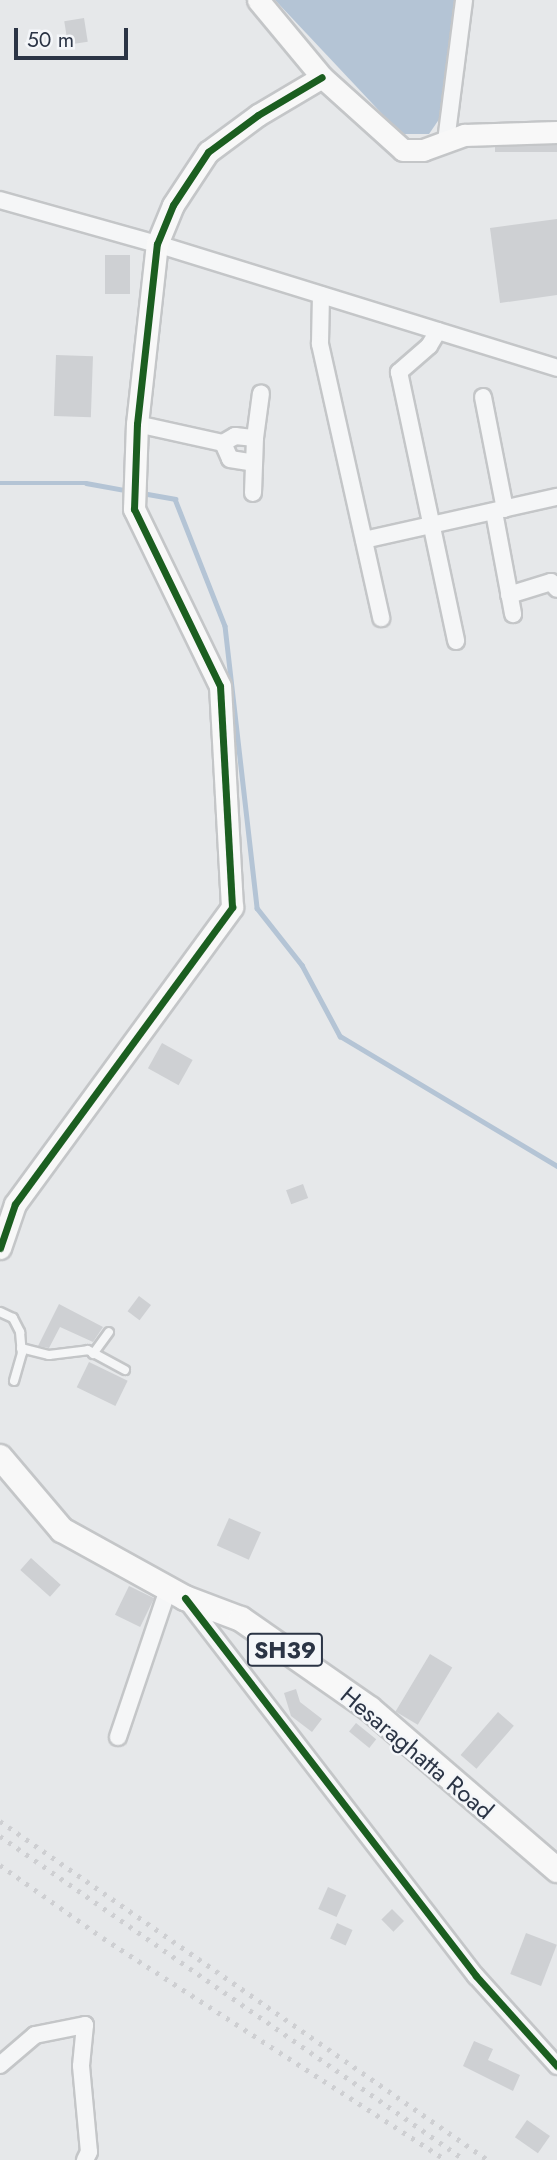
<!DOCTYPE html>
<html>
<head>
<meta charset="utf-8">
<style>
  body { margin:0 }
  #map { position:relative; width:557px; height:2160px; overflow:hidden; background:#e6e8ea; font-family:Jost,sans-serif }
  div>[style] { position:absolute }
  .water>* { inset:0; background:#b4c4d5 }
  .stream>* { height:4.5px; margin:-2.25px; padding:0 2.25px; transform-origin:2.25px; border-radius:2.25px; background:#b4c4d5 }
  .building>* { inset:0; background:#ced0d3; transform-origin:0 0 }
  .roads { filter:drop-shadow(2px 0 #c4c6c8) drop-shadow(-2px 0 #c4c6c8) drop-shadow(0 2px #c4c6c8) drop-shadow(0 -2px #c4c6c8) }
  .lane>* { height:8px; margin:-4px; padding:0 4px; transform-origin:4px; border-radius:4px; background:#f5f6f7 }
  .street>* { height:16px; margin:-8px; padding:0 8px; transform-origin:8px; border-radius:8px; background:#f5f6f7 }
  .secondary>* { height:21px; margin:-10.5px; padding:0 10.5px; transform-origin:10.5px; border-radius:10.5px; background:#f8f8f8 }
  .primary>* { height:24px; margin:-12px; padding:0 12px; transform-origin:12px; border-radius:12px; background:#f8f8f8 }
  .rail>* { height:4.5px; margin-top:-2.25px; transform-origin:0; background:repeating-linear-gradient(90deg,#cecfd2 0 3.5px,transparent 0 10.5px) }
  .cycleway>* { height:7px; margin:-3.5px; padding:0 3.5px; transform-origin:3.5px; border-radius:3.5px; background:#1b5e20 }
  span { translate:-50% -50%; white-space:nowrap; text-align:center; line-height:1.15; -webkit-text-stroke:5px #f4f6f9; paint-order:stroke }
  .shield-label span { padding:2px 5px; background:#f4f6f9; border:2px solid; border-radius:5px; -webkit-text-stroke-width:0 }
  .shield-label { font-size:23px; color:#2b3445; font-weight:700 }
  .street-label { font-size:24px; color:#2b3445 }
  .scale { position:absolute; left:14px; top:28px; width:114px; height:32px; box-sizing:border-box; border:4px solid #2b3445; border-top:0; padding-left:9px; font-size:21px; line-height:24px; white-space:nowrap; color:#2b3445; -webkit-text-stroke:5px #f4f6f9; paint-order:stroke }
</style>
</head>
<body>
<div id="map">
  <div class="water">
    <i style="clip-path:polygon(275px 0,457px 0,442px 115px,429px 134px,401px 134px)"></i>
  </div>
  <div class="stream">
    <i style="left:0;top:483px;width:86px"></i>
    <i style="left:86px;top:483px;width:45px;rotate:10.3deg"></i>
    <i style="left:142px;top:493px;width:34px;rotate:10deg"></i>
    <i style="left:175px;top:499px;width:136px;rotate:68.5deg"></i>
    <i style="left:225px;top:626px;width:284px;rotate:83.5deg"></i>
    <i style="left:257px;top:908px;width:73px;rotate:51.7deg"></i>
    <i style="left:302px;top:965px;width:81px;rotate:61.8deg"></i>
    <i style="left:340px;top:1036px;width:253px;rotate:30.9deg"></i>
  </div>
  <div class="building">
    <i style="left:84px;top:18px;width:24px;height:20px;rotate:81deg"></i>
    <i style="clip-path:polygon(557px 145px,557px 152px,495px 152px,495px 147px)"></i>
    <i style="clip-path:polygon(557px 219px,557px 295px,500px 303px,490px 228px)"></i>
    <i style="left:105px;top:255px;width:25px;height:39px"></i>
    <i style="left:56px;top:355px;width:37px;height:61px;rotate:2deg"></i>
    <i style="left:162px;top:1043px;width:35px;height:29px;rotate:29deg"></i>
    <i style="left:303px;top:1184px;width:15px;height:18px;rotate:70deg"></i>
    <i style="left:139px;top:1296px;width:15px;height:19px;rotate:37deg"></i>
    <i style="clip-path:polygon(59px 1304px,103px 1327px,93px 1342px,60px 1327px,49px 1348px,38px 1346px)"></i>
    <i style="left:89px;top:1362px;width:43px;height:28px;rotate:26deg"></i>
    <i style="left:229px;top:1518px;width:35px;height:30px;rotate:24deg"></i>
    <i style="left:31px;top:1558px;width:40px;height:16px;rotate:42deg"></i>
    <i style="left:129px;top:1586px;width:28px;height:32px;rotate:26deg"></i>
    <i style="left:430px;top:1654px;width:26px;height:67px;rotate:31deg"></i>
    <i style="clip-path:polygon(296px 1689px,300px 1702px,322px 1719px,312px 1732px,291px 1716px,284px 1693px)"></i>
    <i style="left:498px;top:1712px;width:21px;height:57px;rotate:41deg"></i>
    <i style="left:356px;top:1723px;width:26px;height:11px;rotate:39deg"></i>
    <i style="left:328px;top:1887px;width:20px;height:24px;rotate:24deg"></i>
    <i style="left:392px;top:1909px;width:17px;height:15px;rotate:45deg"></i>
    <i style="left:337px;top:1923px;width:17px;height:17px;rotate:24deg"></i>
    <i style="left:526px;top:1933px;width:33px;height:44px;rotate:21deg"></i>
    <i style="clip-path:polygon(474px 2041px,493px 2049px,488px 2060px,520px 2075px,513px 2091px,463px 2066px)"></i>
    <i style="left:527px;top:2120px;width:28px;height:21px;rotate:35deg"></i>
  </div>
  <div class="roads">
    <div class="lane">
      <i style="left:0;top:1312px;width:14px;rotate:25deg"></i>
      <i style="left:13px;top:1318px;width:16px;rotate:63deg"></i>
      <i style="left:20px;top:1332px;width:21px;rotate:85deg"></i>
      <i style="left:22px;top:1353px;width:29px;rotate:106deg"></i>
      <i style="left:21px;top:1348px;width:29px;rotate:14deg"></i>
      <i style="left:49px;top:1355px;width:39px;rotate:-7deg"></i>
      <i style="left:88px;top:1350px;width:42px;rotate:28.4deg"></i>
      <i style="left:93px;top:1354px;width:27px;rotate:-54deg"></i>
    </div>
    <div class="street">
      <i style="left:446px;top:141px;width:142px;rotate:-82.7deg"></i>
      <i style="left:0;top:200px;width:163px;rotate:15.7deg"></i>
      <i style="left:157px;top:244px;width:419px;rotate:17.2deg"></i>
      <i style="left:321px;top:295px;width:49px;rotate:91.2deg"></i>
      <i style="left:320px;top:344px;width:281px;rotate:77.4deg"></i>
      <i style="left:438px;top:331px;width:17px;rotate:121deg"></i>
      <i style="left:429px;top:346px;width:40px;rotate:139deg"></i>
      <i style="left:399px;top:372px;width:275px;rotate:78deg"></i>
      <i style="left:483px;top:397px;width:114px;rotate:78.9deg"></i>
      <i style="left:137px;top:424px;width:88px;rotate:12.5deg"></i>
      <i style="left:223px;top:443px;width:17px;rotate:66deg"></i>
      <i style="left:230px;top:459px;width:24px;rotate:9deg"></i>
      <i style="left:255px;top:438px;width:45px;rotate:-82.4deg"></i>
      <i style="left:223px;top:443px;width:14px;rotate:-30deg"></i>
      <i style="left:235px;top:436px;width:20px;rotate:6deg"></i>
      <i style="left:255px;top:438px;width:55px;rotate:92.1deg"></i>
      <i style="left:494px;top:512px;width:104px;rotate:79.4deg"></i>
      <i style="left:364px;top:540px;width:198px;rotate:-12.6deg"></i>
      <i style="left:509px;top:595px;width:44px;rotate:-17.2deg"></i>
      <i style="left:551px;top:582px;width:9px;rotate:49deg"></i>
      <i style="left:186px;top:1600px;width:475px;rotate:52.4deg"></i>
      <i style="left:476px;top:1976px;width:121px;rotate:48deg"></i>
      <i style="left:118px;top:1737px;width:159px;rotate:-71.3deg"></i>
      <i style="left:0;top:2065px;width:46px;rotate:-40.6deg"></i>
      <i style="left:35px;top:2035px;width:51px;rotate:-11.3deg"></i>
      <i style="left:85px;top:2025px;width:41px;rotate:95.6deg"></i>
      <i style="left:81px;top:2066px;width:86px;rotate:84.7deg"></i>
      <i style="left:89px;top:2152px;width:9px;rotate:117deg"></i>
    </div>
    <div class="secondary">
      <i style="left:258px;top:0;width:100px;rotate:50.3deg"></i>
      <i style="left:322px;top:77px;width:109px;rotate:42deg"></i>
      <i style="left:403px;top:150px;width:20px"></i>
      <i style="left:423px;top:150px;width:44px;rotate:-20.1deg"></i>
      <i style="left:464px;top:135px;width:93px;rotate:-1.8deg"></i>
      <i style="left:0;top:1248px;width:46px;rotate:-71.2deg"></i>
      <i style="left:15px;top:1204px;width:368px;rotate:-53.8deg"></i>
      <i style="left:232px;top:907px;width:221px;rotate:-93.1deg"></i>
      <i style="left:220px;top:686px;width:197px;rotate:-115.9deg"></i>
      <i style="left:134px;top:509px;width:85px;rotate:-88deg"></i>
      <i style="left:137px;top:424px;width:181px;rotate:-83.7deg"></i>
      <i style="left:157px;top:244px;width:42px;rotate:-67.7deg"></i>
      <i style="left:173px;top:205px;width:64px;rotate:-56.6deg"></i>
      <i style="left:208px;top:152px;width:62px;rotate:-36.5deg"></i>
      <i style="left:258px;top:115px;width:74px;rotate:-30.7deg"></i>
    </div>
    <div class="primary">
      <i style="left:0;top:1457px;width:96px;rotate:49.7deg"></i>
      <i style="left:62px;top:1530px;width:141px;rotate:28.9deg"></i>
      <i style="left:185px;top:1598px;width:60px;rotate:20.6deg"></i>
      <i style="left:241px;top:1619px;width:157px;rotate:34.9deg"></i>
      <i style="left:370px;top:1709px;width:247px;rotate:40.7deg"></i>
    </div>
  </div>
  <div class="rail">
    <i style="left:0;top:1821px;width:594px;rotate:34.79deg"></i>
    <i style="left:0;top:1836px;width:567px;rotate:34.87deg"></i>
    <i style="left:0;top:1865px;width:126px;rotate:35.3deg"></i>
    <i style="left:103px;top:1938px;width:409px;rotate:32.9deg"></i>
  </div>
  <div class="cycleway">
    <i style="left:0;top:1248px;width:46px;rotate:-71.2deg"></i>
    <i style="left:15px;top:1204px;width:368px;rotate:-53.8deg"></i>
    <i style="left:232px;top:907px;width:221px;rotate:-93.1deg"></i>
    <i style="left:220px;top:686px;width:197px;rotate:-115.9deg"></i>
    <i style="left:134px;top:509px;width:85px;rotate:-88deg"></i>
    <i style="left:137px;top:424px;width:181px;rotate:-83.7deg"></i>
    <i style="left:157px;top:244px;width:42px;rotate:-67.7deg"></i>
    <i style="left:173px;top:205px;width:64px;rotate:-56.6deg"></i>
    <i style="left:208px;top:152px;width:62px;rotate:-36.5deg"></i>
    <i style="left:258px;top:115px;width:74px;rotate:-30.7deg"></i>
    <i style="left:185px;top:1598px;width:477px;rotate:52.4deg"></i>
    <i style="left:476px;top:1976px;width:121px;rotate:48deg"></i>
  </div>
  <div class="shield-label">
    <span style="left:285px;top:1650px">SH39</span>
  </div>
  <div class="street-label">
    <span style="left:417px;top:1753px;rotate:40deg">Hesaraghatta Road</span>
  </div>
  <div class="scale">50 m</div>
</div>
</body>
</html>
